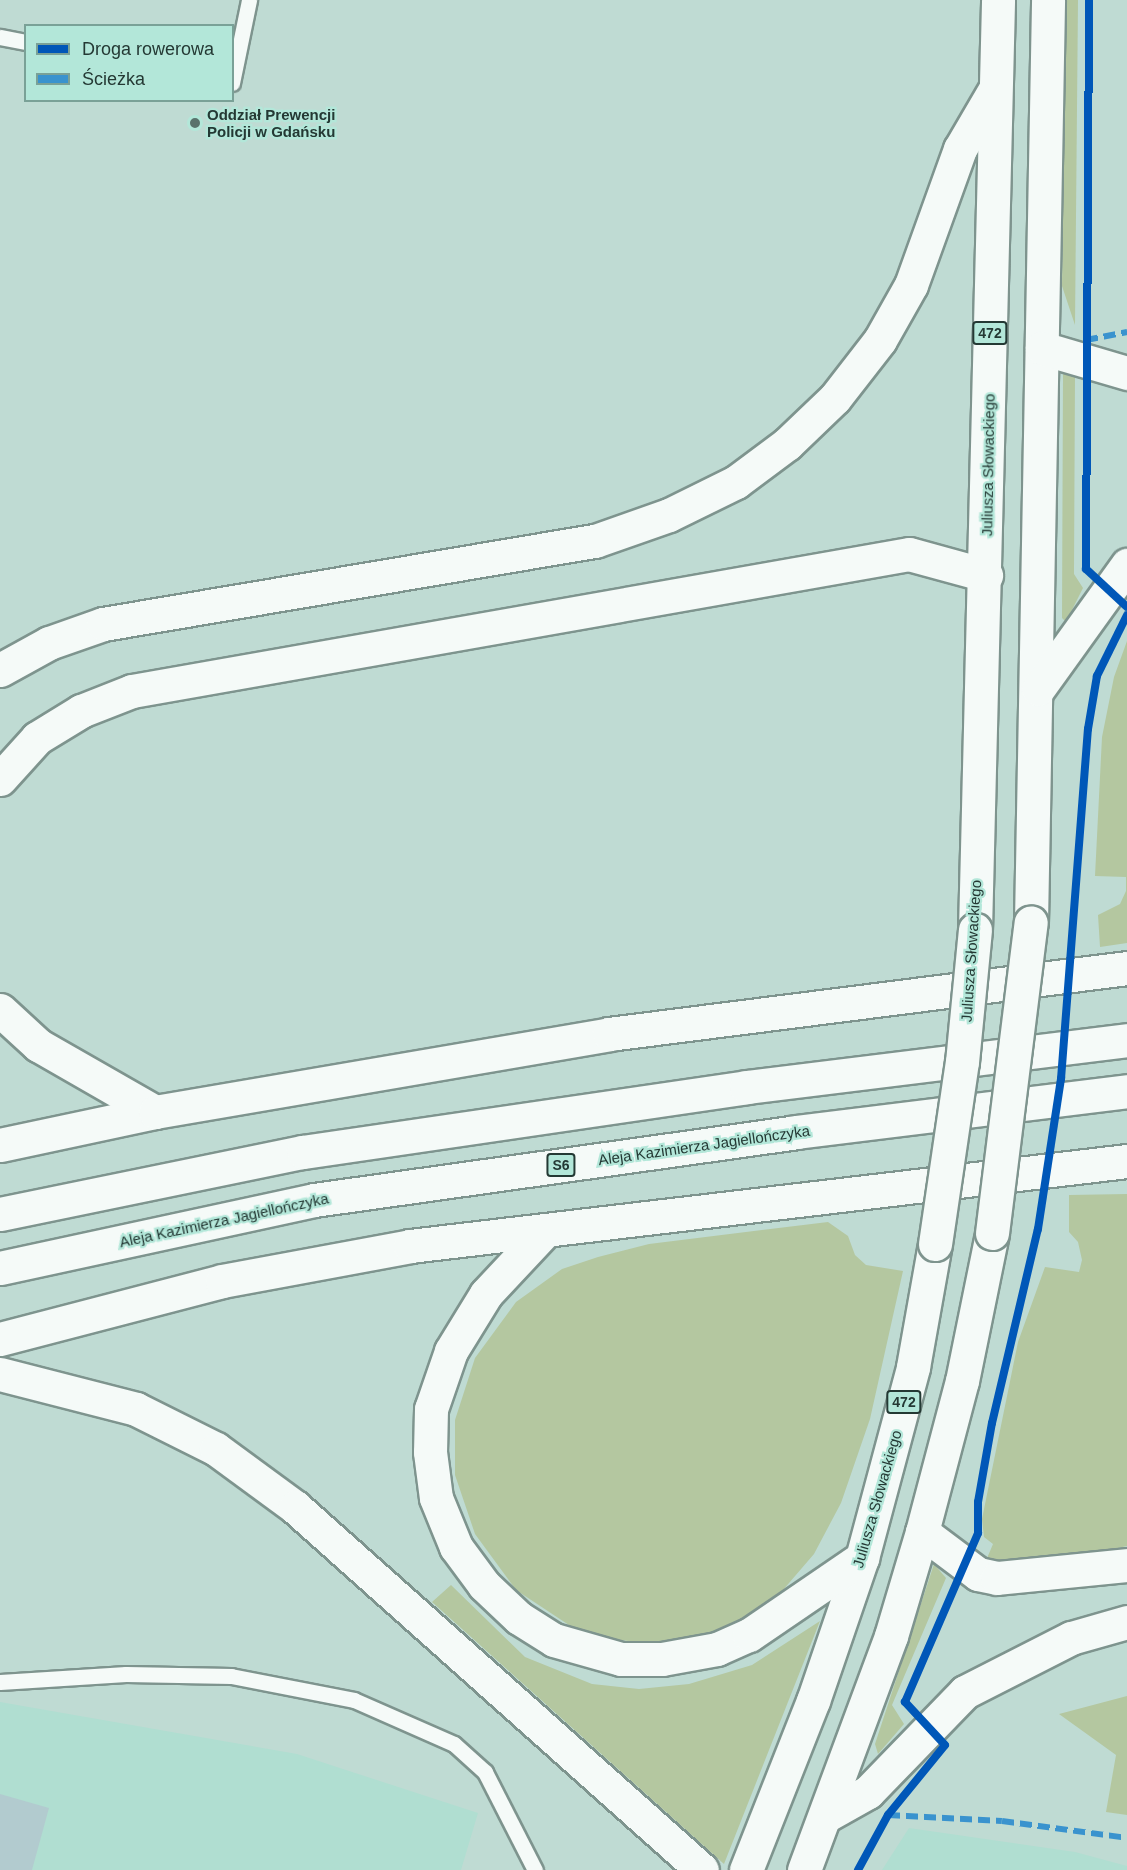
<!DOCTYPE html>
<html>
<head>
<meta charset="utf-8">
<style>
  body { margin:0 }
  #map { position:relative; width:1127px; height:1870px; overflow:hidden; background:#bfdbd3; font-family:Helvetica,sans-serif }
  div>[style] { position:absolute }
  .built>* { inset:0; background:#b0ded1 }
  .green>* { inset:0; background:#b4c7a0 }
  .building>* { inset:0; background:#b2cbcf }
  .roads { filter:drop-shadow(2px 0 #7e948e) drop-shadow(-2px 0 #7e948e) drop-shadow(0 2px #7e948e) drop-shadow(0 -2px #7e948e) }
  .lane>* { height:15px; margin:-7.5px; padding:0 7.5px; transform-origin:7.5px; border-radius:7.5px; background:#f5faf8 }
  .secondary>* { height:33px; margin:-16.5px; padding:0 16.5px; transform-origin:16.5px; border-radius:16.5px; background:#f5faf8 }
  .primary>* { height:33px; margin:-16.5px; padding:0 16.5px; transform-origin:16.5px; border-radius:16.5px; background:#f5faf8 }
  .highway>* { height:33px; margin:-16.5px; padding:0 16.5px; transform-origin:16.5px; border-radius:16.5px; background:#f5faf8 }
  .bridges { filter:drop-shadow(2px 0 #7e948e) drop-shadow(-2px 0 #7e948e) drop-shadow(0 2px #7e948e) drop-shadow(0 -2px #7e948e) }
  .primary-bridge>* { height:33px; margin:-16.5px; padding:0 16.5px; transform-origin:16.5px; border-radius:16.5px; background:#f5faf8 }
  .quiet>* { height:6px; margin-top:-3px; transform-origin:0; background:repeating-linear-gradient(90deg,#3a93ce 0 12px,transparent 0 18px) }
  .cycleway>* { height:8px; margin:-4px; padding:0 4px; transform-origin:4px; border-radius:4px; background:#0057b8 }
  .dots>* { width:16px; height:16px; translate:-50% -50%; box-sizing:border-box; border:3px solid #b3e7d9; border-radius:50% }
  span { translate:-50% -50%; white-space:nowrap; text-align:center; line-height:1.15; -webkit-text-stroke:4.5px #b3e7d9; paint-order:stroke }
  .shield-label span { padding:2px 4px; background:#b3e7d9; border:2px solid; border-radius:4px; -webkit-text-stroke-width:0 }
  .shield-label { font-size:14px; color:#243934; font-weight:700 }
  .poi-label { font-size:15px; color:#243934; font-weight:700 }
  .left { translate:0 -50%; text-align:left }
  .street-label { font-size:15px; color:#243934 }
  .legend { position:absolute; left:24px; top:24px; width:210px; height:78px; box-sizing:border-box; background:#b3e7d9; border:2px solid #7aa197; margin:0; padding:8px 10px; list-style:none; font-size:18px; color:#243934 }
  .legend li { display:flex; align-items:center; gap:12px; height:30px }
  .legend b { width:30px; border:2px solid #7aa197 }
</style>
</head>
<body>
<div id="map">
  <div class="built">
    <i style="clip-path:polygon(0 1702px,297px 1754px,478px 1813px,461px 1870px,0 1870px)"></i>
    <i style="clip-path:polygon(909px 1828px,1075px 1852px,1127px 1866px,1127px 1870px,882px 1870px)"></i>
  </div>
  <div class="green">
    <i style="clip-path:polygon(1065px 0,1078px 0,1075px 325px,1062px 286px)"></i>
    <i style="clip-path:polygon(1063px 374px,1075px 376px,1074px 574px,1083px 588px,1066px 622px,1062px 618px)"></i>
    <i style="clip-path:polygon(1127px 641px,1127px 943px,1100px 947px,1098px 915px,1120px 904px,1126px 891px,1126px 877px,1095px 876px,1102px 737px,1114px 677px)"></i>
    <i style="clip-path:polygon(1127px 1194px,1127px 1546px,1092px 1554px,985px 1563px,993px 1544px,984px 1537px,982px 1519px,1018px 1342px,1045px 1267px,1079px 1272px,1082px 1260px,1078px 1242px,1069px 1232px,1069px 1195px)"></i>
    <i style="clip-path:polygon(828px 1222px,848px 1236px,855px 1255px,866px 1265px,903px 1271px,870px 1419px,841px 1503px,814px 1554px,783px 1590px,750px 1615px,698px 1639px,665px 1646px,584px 1635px,516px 1590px,475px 1534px,455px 1475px,455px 1420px,475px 1358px,516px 1302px,562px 1269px,598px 1257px,649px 1244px)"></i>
    <i style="clip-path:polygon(934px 1564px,946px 1578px,892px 1705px,904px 1724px,878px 1754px,875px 1744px)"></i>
    <i style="clip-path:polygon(451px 1585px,525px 1657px,592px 1684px,639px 1689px,689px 1684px,752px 1665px,820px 1621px,724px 1864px,432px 1602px)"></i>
    <i style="clip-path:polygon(1127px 1696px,1127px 1815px,1106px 1812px,1116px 1755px,1059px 1714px)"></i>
  </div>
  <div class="building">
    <i style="clip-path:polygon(0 1794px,49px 1808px,32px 1870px,0 1870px)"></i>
  </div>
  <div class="roads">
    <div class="lane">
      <i style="left:0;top:37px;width:26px;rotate:11deg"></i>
      <i style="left:232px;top:83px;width:85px;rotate:-78.4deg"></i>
      <i style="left:0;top:1682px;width:126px;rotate:-3.6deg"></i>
      <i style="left:126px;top:1674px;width:105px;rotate:1.1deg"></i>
      <i style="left:231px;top:1676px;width:125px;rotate:11deg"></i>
      <i style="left:354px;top:1700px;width:109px;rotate:23.7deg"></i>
      <i style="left:454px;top:1744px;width:42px;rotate:42.1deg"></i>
      <i style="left:485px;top:1772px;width:110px;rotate:63deg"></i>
    </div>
    <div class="secondary">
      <i style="left:746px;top:1870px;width:182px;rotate:-68.4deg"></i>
      <i style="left:813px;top:1701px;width:151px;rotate:-71.1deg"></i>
      <i style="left:804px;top:1870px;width:250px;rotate:-69.6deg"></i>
      <i style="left:891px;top:1636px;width:109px;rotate:-73.4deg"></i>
    </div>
    <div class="primary">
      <i style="left:1031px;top:922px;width:922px;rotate:-88.94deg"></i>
      <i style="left:975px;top:930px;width:930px;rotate:-88.58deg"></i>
      <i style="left:922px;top:1532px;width:156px;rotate:-75.2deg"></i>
      <i style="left:962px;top:1381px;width:151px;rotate:-78.5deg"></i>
      <i style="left:862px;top:1558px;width:198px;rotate:-75deg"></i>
      <i style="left:913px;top:1367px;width:125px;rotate:-79.9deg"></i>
    </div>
    <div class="highway">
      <i style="left:1042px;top:348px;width:89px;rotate:16.4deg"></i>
      <i style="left:0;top:670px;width:56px;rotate:-28.9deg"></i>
      <i style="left:49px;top:643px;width:57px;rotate:-19.4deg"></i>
      <i style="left:103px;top:624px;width:499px;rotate:-9.6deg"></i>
      <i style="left:595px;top:541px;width:78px;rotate:-19.4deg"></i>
      <i style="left:669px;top:515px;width:75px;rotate:-26.2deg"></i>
      <i style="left:736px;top:482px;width:64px;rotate:-36.7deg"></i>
      <i style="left:787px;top:444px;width:66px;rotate:-43.8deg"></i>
      <i style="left:835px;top:398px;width:73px;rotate:-52.2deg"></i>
      <i style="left:880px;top:340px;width:63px;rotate:-60.6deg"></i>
      <i style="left:911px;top:285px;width:145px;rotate:-70.2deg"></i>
      <i style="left:960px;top:149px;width:67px;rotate:-59.6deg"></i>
      <i style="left:1038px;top:689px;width:153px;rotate:-54.3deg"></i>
      <i style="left:0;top:779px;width:55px;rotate:-47.9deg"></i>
      <i style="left:37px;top:738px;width:52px;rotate:-31.5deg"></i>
      <i style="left:81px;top:711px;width:55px;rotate:-21.4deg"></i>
      <i style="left:132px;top:691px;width:789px;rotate:-10deg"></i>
      <i style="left:909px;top:554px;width:80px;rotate:15.3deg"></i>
      <i style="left:0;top:1010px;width:52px;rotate:42.6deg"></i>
      <i style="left:38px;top:1045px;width:135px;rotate:29.8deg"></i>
      <i style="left:0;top:1145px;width:158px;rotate:-12deg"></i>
      <i style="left:155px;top:1112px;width:461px;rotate:-9.7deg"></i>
      <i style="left:609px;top:1034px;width:522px;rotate:-7.26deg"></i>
      <i style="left:0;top:1214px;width:309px;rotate:-11.6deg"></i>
      <i style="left:303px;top:1152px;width:448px;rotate:-8.3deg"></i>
      <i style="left:746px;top:1087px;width:384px;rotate:-7deg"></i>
      <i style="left:544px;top:1232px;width:85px;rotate:133.1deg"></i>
      <i style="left:486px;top:1294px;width:67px;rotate:121.6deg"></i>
      <i style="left:451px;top:1351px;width:61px;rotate:109deg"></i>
      <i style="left:431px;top:1409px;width:43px;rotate:91.3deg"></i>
      <i style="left:430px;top:1452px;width:46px;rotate:82.6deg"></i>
      <i style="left:436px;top:1498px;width:53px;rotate:67.8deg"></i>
      <i style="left:456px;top:1547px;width:47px;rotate:53.6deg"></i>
      <i style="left:484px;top:1585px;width:48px;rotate:43.3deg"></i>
      <i style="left:519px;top:1618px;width:41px;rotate:32.2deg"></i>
      <i style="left:554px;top:1640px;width:70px;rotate:15.8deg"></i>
      <i style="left:621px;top:1659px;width:41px"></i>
      <i style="left:662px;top:1659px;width:56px;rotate:-10.3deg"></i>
      <i style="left:717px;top:1649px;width:35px;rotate:-24deg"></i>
      <i style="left:749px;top:1635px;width:137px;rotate:-34.3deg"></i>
      <i style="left:0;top:1268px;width:321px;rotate:-12.2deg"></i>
      <i style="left:314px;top:1200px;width:486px;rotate:-8deg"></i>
      <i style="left:795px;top:1132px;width:335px;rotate:-7deg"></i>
      <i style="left:0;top:1339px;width:229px;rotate:-14.6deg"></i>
      <i style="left:222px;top:1281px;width:191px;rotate:-10.5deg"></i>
      <i style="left:410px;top:1246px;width:722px;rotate:-6.76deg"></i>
      <i style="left:0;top:1374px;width:140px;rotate:14.4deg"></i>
      <i style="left:136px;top:1409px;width:89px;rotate:26.6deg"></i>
      <i style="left:216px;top:1449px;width:98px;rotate:36.3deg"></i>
      <i style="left:295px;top:1507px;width:545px;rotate:41.73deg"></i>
      <i style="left:922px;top:1532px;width:70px;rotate:36.9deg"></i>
      <i style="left:978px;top:1574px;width:19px;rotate:12deg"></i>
      <i style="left:997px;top:1578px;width:131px;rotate:-5.7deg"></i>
      <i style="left:827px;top:1815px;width:47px;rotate:-29.3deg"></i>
      <i style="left:868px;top:1792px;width:139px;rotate:-45.9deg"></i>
      <i style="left:965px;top:1692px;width:119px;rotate:-27deg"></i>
      <i style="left:1071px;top:1638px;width:58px;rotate:-15.9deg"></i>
    </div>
  </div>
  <div class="bridges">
    <div class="primary-bridge">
      <i style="left:992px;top:1233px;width:313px;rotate:-82.9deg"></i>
      <i style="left:935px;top:1244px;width:184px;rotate:-81.6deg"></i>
      <i style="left:962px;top:1062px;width:133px;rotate:-84.4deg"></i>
    </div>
  </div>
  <div class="quiet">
    <i style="left:1086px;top:340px;width:42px;rotate:-11deg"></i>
    <i style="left:888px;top:1815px;width:114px;rotate:3deg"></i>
    <i style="left:1002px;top:1821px;width:126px;rotate:7.7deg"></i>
  </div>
  <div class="cycleway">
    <i style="left:1089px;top:0;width:569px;rotate:90.3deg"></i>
    <i style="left:1086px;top:569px;width:56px;rotate:42.8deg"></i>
    <i style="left:858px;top:1870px;width:63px;rotate:-61.4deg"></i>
    <i style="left:888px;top:1815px;width:90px;rotate:-50.8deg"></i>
    <i style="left:945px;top:1745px;width:59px;rotate:-132.9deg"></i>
    <i style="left:905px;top:1702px;width:184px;rotate:-66.6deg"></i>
    <i style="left:978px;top:1533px;width:31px;rotate:-90deg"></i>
    <i style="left:978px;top:1502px;width:80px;rotate:-80deg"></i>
    <i style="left:992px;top:1423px;width:199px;rotate:-76.7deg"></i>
    <i style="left:1038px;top:1229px;width:152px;rotate:-81.3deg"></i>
    <i style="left:1061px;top:1079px;width:351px;rotate:-85.6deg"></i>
    <i style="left:1088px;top:729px;width:54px;rotate:-80.4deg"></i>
    <i style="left:1097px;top:676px;width:68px;rotate:-63.8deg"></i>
  </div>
  <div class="dots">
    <i style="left:195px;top:123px;background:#5a726c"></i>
  </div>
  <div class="shield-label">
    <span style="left:990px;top:333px">472</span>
    <span style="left:561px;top:1165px">S6</span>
    <span style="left:904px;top:1402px">472</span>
  </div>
  <div class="poi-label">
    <span class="left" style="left:207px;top:123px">Oddział Prewencji<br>Policji w Gdańsku</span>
  </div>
  <div class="street-label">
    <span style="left:988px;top:465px;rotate:-89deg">Juliusza Słowackiego</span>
    <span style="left:971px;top:951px;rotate:-86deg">Juliusza Słowackiego</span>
    <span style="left:704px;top:1145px;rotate:-8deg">Aleja Kazimierza Jagiellończyka</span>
    <span style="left:224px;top:1220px;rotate:-12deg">Aleja Kazimierza Jagiellończyka</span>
    <span style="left:877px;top:1499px;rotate:-74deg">Juliusza Słowackiego</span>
  </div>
  <ul class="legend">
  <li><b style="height:8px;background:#0057b8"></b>Droga rowerowa</li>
  <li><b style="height:8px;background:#3a93ce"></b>Ścieżka</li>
  </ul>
</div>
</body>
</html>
